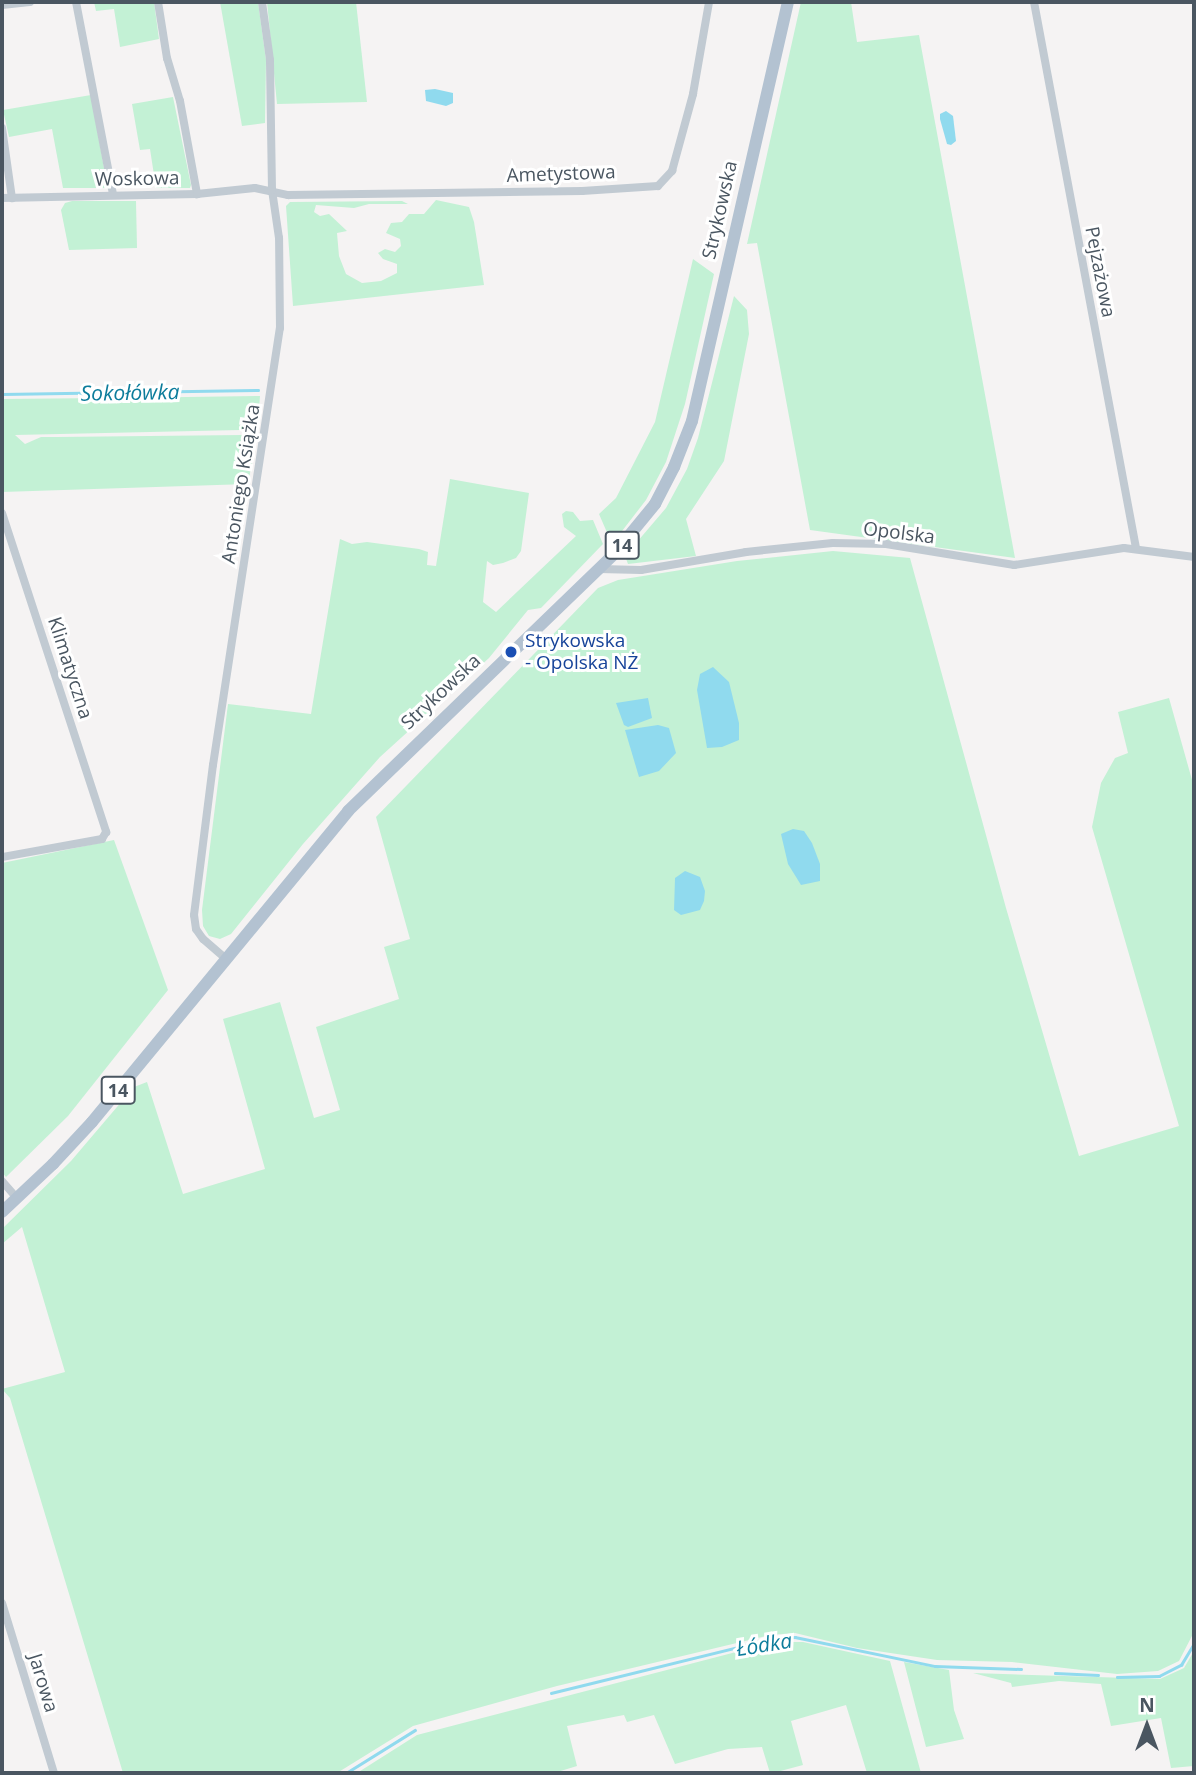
<!DOCTYPE html>
<html>
<head>
<meta charset="utf-8">
<style>
  body { margin:0 }
  #map { position:relative; width:1196px; height:1775px; overflow:hidden; background:#f5f3f3; font-family:"Open Sans",sans-serif }
  div>[style] { position:absolute }
  .green>* { inset:0; background:#c3f1d5 }
  .water>* { inset:0; background:#90daee }
  .stream>* { height:2.5px; margin:-1.25px; padding:0 1.25px; transform-origin:1.25px; border-radius:1.25px; background:#90daee }
  .minor>* { height:8px; margin:-4px; padding:0 4px; transform-origin:4px; border-radius:4px; background:#c1cad2 }
  .primary>* { height:12px; margin:-6px; padding:0 6px; transform-origin:6px; border-radius:6px; background:#b3c2d1 }
  .dots>* { width:19px; height:19px; translate:-50% -50%; box-sizing:border-box; border:4px solid #fff; border-radius:50% }
  span { translate:-50% -50%; white-space:nowrap; text-align:center; line-height:1.15; -webkit-text-stroke:6px #fff; paint-order:stroke }
  .shield-label span { padding:2px 5px; background:#fff; border:2px solid; border-radius:5px; -webkit-text-stroke-width:0 }
  .shield-label { font-size:18px; color:#4a5661; font-weight:700 }
  .street-label { font-size:19px; color:#4a5661 }
  .transit-label { font-size:19px; color:#164399 }
  .left { translate:0 -50%; text-align:left }
  .water-label { font-size:21px; color:#0c7c9b; font-style:italic }
  .frame { position:absolute; inset:0; border:4px solid #4a5661; pointer-events:none }
  .north { position:absolute; left:1112px; top:1691px; width:70px; height:70px; -webkit-text-stroke:5px #fff; paint-order:stroke; rotate:0deg; font-size:19px; font-weight:700; line-height:28px; text-align:center; color:#4a5661 }
  .north::after { content:''; display:block; margin:auto; width:24px; height:32px; background:#4a5661; clip-path:polygon(50% 0,100% 100%,50% 72%,0 100%) }
</style>
</head>
<body>
<div id="map">
  <div class="green">
    <i style="clip-path:polygon(94px 2px,154px 2px,159px 39px,120px 47px,114px 9px,96px 11px)"></i>
    <i style="clip-path:polygon(220px 2px,258px 2px,266px 60px,265px 123px,242px 126px)"></i>
    <i style="clip-path:polygon(356px 2px,367px 102px,277px 104px,267px 2px)"></i>
    <i style="clip-path:polygon(801px 2px,851px 2px,857px 42px,919px 35px,1015px 558px,810px 530px,757px 243px,747px 244px)"></i>
    <i style="clip-path:polygon(91px 95px,107px 185px,106px 188px,63px 188px,52px 129px,9px 137px,3px 110px)"></i>
    <i style="clip-path:polygon(173px 97px,191px 185px,190px 188px,156px 188px,150px 149px,140px 150px,132px 104px)"></i>
    <i style="clip-path:polygon(436px 200px,469px 207px,474px 222px,484px 285px,293px 306px,286px 206px,290px 202px,402px 201px,408px 204px,369px 204px,354px 208px,316px 205px,314px 212px,320px 216px,329px 214px,347px 231px,337px 233px,339px 256px,346px 274px,362px 283px,381px 281px,397px 273px,397px 264px,383px 259px,378px 253px,385px 249px,395px 252px,401px 246px,400px 239px,386px 233px,391px 223px,402px 222px,409px 214px,424px 214px)"></i>
    <i style="clip-path:polygon(72px 201px,136px 201px,137px 248px,69px 250px,61px 210px,65px 203px)"></i>
    <i style="clip-path:polygon(693px 259px,714px 274px,685px 404px,666px 462px,646px 500px,612px 544px,599px 514px,616px 498px,655px 422px)"></i>
    <i style="clip-path:polygon(734px 296px,747px 310px,749px 334px,724px 461px,686px 519px,696px 556px,628px 564px,625px 556px,666px 508px,687px 469px,698px 438px)"></i>
    <i style="clip-path:polygon(260px 396px,258px 422px,240px 430px,15px 435px,25px 444px,41px 437px,56px 437px,242px 435px,247px 436px,254px 451px,248px 484px,2px 492px,2px 399px,103px 398px,105px 401px,118px 398px)"></i>
    <i style="clip-path:polygon(450px 479px,529px 493px,521px 551px,516px 558px,503px 563px,493px 565px,487px 561px,483px 602px,496px 612px,576px 536px,564px 527px,562px 514px,566px 511px,573px 512px,580px 521px,593px 520px,603px 544px,541px 608px,528px 610px,489px 658px,380px 757px,303px 844px,231px 934px,220px 939px,209px 936px,203px 926px,202px 910px,228px 704px,311px 714px,340px 539px,352px 544px,367px 542px,419px 549px,428px 552px,427px 565px,436px 566px)"></i>
    <i style="clip-path:polygon(833px 551px,910px 558px,1006px 908px,1079px 1156px,1179px 1126px,1092px 827px,1101px 783px,1115px 758px,1128px 753px,1118px 712px,1169px 698px,1194px 787px,1194px 1632px,1179px 1661px,1158px 1671px,1117px 1674px,1012px 1662px,937px 1660px,857px 1648px,795px 1633px,770px 1635px,557px 1686px,413px 1726px,337px 1773px,123px 1773px,10px 1398px,2px 1389px,65px 1372px,22px 1227px,2px 1244px,2px 1229px,71px 1161px,134px 1087px,147px 1082px,183px 1194px,265px 1169px,223px 1019px,280px 1002px,314px 1118px,340px 1110px,316px 1027px,399px 999px,384px 947px,410px 939px,376px 817px,598px 588px,618px 580px,737px 561px)"></i>
    <i style="clip-path:polygon(114px 840px,168px 990px,68px 1116px,6px 1177px,2px 1172px,2px 863px)"></i>
    <i style="clip-path:polygon(775px 1642px,803px 1642px,890px 1661px,921px 1773px,867px 1773px,846px 1705px,791px 1721px,803px 1765px,773px 1773px,770px 1773px,762px 1747px,728px 1749px,675px 1764px,654px 1715px,627px 1722px,624px 1715px,567px 1726px,577px 1766px,554px 1773px,357px 1773px,417px 1735px)"></i>
    <i style="clip-path:polygon(1194px 1651px,1194px 1766px,1171px 1768px,1161px 1718px,1111px 1726px,1101px 1684px,1059px 1681px,1012px 1687px,1011px 1683px,973px 1673px,1160px 1679px,1184px 1668px)"></i>
    <i style="clip-path:polygon(904px 1662px,949px 1670px,954px 1710px,964px 1739px,926px 1747px)"></i>
  </div>
  <div class="water">
    <i style="clip-path:polygon(435px 89px,453px 93px,453px 103px,446px 106px,426px 101px,425px 90px)"></i>
    <i style="clip-path:polygon(946px 111px,953px 116px,956px 141px,951px 145px,947px 144px,940px 119px,940px 114px)"></i>
    <i style="clip-path:polygon(713px 667px,729px 682px,739px 723px,739px 740px,722px 747px,707px 748px,697px 690px,700px 674px)"></i>
    <i style="clip-path:polygon(648px 698px,652px 718px,628px 727px,624px 725px,616px 703px)"></i>
    <i style="clip-path:polygon(658px 725px,669px 728px,676px 753px,659px 771px,639px 777px,625px 730px)"></i>
    <i style="clip-path:polygon(793px 829px,804px 831px,812px 843px,820px 864px,820px 881px,801px 885px,788px 864px,781px 834px)"></i>
    <i style="clip-path:polygon(685px 871px,700px 877px,705px 891px,704px 901px,700px 910px,681px 915px,674px 910px,675px 878px)"></i>
  </div>
  <div class="stream">
    <i style="left:2px;top:394px;width:256px;rotate:-0.9deg"></i>
    <i style="left:1055px;top:1673px;width:43px;rotate:2.7deg"></i>
    <i style="left:1117px;top:1677px;width:42px;rotate:-1.4deg"></i>
    <i style="left:1159px;top:1676px;width:25px;rotate:-27deg"></i>
    <i style="left:1181px;top:1665px;width:26px;rotate:-59deg"></i>
    <i style="left:551px;top:1693px;width:231px;rotate:-13.8deg"></i>
    <i style="left:775px;top:1638px;width:20px;rotate:-3deg"></i>
    <i style="left:795px;top:1637px;width:143px;rotate:11.7deg"></i>
    <i style="left:935px;top:1666px;width:86px;rotate:2deg"></i>
    <i style="left:346px;top:1773px;width:81px;rotate:-31.9deg"></i>
  </div>
  <div class="minor">
    <i style="left:76px;top:2px;width:196px;rotate:79.1deg"></i>
    <i style="left:158px;top:2px;width:57px;rotate:80.9deg"></i>
    <i style="left:167px;top:58px;width:45px;rotate:73.2deg"></i>
    <i style="left:180px;top:101px;width:95px;rotate:79.6deg"></i>
    <i style="left:1034px;top:2px;width:555px;rotate:79.42deg"></i>
    <i style="left:2px;top:5px;width:28px;rotate:-6deg"></i>
    <i style="left:2px;top:128px;width:71px;rotate:81.9deg"></i>
    <i style="left:2px;top:198px;width:195px;rotate:-1.2deg"></i>
    <i style="left:197px;top:194px;width:58px;rotate:-5.9deg"></i>
    <i style="left:255px;top:188px;width:34px;rotate:12deg"></i>
    <i style="left:288px;top:195px;width:294px;rotate:-0.8deg"></i>
    <i style="left:582px;top:191px;width:76px;rotate:-3.8deg"></i>
    <i style="left:658px;top:186px;width:21px;rotate:-47deg"></i>
    <i style="left:672px;top:171px;width:80px;rotate:-74.7deg"></i>
    <i style="left:693px;top:94px;width:93px;rotate:-80.1deg"></i>
    <i style="left:2px;top:513px;width:336px;rotate:71.9deg"></i>
    <i style="left:106px;top:832px;width:8px;rotate:120deg"></i>
    <i style="left:102px;top:839px;width:102px;rotate:169.8deg"></i>
    <i style="left:599px;top:569px;width:42px;rotate:1.4deg"></i>
    <i style="left:641px;top:570px;width:107px;rotate:-9.7deg"></i>
    <i style="left:746px;top:552px;width:87px;rotate:-5.9deg"></i>
    <i style="left:833px;top:543px;width:53px;rotate:1.1deg"></i>
    <i style="left:886px;top:544px;width:130px;rotate:9.3deg"></i>
    <i style="left:1014px;top:565px;width:111px;rotate:-8.8deg"></i>
    <i style="left:1124px;top:548px;width:71px;rotate:7.3deg"></i>
    <i style="left:225px;top:958px;width:29px;rotate:-139deg"></i>
    <i style="left:203px;top:939px;width:12px;rotate:-125deg"></i>
    <i style="left:196px;top:929px;width:14px;rotate:-98deg"></i>
    <i style="left:194px;top:915px;width:151px;rotate:-82.8deg"></i>
    <i style="left:213px;top:765px;width:442px;rotate:-81.3deg"></i>
    <i style="left:280px;top:328px;width:90px;rotate:-90.6deg"></i>
    <i style="left:279px;top:238px;width:49px;rotate:-98.3deg"></i>
    <i style="left:272px;top:190px;width:130px;rotate:-90.9deg"></i>
    <i style="left:270px;top:60px;width:59px;rotate:-97.9deg"></i>
    <i style="left:2px;top:1181px;width:23px;rotate:49deg"></i>
    <i style="left:2px;top:1603px;width:178px;rotate:73deg"></i>
  </div>
  <div class="primary">
    <i style="left:2px;top:1212px;width:70px;rotate:-43.3deg"></i>
    <i style="left:53px;top:1164px;width:57px;rotate:-47.1deg"></i>
    <i style="left:92px;top:1122px;width:403px;rotate:-50.5deg"></i>
    <i style="left:348px;top:811px;width:370px;rotate:-44deg"></i>
    <i style="left:614px;top:554px;width:65px;rotate:-50.6deg"></i>
    <i style="left:655px;top:504px;width:42px;rotate:-62.8deg"></i>
    <i style="left:674px;top:467px;width:49px;rotate:-68.6deg"></i>
    <i style="left:692px;top:421px;width:430px;rotate:-77.1deg"></i>
  </div>
  <div class="dots">
    <i style="left:511px;top:652px;background:#1a4fb4"></i>
  </div>
  <div class="shield-label">
    <span style="left:622px;top:545px">14</span>
    <span style="left:118px;top:1090px">14</span>
  </div>
  <div class="street-label">
    <span style="left:561px;top:174px;rotate:-2deg">Ametystowa</span>
    <span style="left:137px;top:179px;rotate:-1deg">Woskowa</span>
    <span style="left:720px;top:210px;rotate:-77deg">Strykowska</span>
    <span style="left:1100px;top:272px;rotate:79deg">Pejzażowa</span>
    <span style="left:241px;top:484px;rotate:-81deg">Antoniego Książka</span>
    <span style="left:899px;top:533px;rotate:7deg">Opolska</span>
    <span style="left:70px;top:668px;rotate:72deg">Klimatyczna</span>
    <span style="left:441px;top:692px;rotate:-43deg">Strykowska</span>
    <span style="left:43px;top:1683px;rotate:73deg">Jarowa</span>
  </div>
  <div class="transit-label">
    <span class="left" style="left:525px;top:652px">Strykowska<br>- Opolska NŻ</span>
  </div>
  <div class="water-label">
    <span style="left:130px;top:392px;rotate:-1deg">Sokołówka</span>
    <span style="left:764px;top:1644px;rotate:-9deg">Łódka</span>
  </div>
  <div class="frame"></div>
  <div class="north">N</div>
</div>
</body>
</html>
